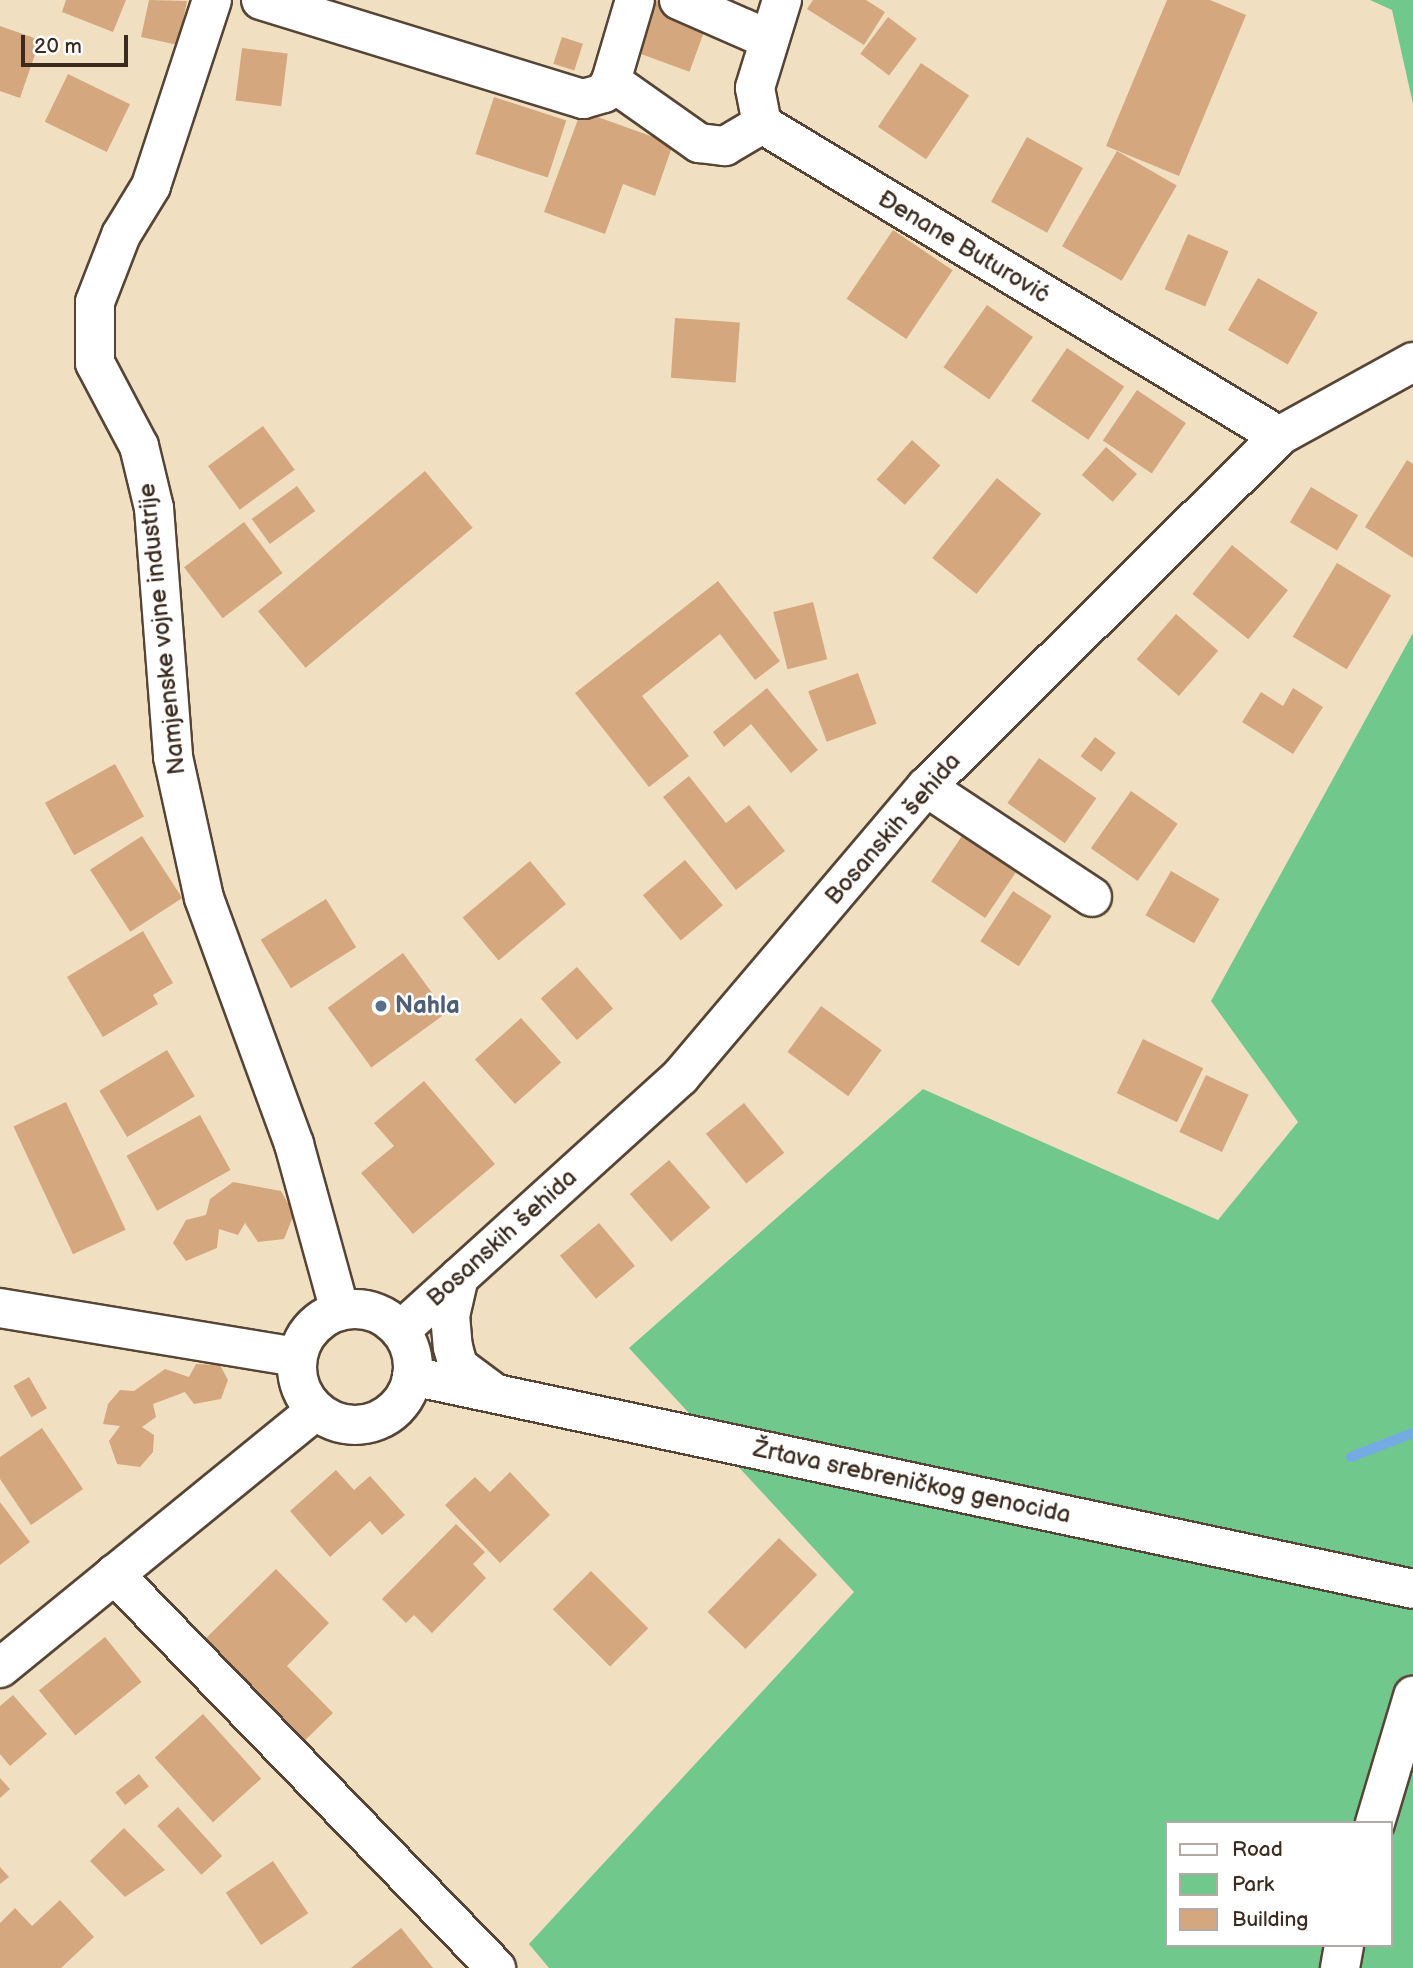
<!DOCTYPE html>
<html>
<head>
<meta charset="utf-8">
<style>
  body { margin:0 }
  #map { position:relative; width:1413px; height:1968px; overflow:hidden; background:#f0e0c1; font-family:"Balsamiq Sans",sans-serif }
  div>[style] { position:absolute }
  .green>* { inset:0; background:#71c88d }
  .stream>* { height:10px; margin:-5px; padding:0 5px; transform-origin:5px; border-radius:5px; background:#74abe3 }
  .building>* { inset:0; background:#d5a77f; transform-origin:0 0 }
  .roads { filter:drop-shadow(2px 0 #564536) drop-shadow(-2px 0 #564536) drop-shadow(0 2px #564536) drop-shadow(0 -2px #564536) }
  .minor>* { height:38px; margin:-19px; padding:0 19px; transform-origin:19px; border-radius:19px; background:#fff }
  .minor>.ring { margin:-19px; padding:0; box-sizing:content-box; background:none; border:38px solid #fff; border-radius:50% }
  .dots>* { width:19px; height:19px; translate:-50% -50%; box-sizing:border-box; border:4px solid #fff; border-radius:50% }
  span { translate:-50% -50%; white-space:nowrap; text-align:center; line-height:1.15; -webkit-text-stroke:5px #fff; paint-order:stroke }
  .street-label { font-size:24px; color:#3b2a1e }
  .service-label { font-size:24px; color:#4e5e75; font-weight:700 }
  .left { translate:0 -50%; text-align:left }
  .legend { position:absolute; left:1165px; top:1821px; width:228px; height:126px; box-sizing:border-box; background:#fff; border:2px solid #b1aaa5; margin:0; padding:9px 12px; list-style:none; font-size:21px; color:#3b2a1e }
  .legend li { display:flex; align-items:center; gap:14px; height:35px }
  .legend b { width:35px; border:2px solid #b1aaa5 }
  .scale { position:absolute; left:21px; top:35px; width:107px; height:32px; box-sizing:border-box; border:4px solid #3b2a1e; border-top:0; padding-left:9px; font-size:21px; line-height:24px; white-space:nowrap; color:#3b2a1e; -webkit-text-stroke:5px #fff; paint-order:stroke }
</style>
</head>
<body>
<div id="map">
  <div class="green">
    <i style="clip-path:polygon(1370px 0,1413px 0,1413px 104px,1392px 10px)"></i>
    <i style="clip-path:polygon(evenodd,1413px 633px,1413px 1968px,549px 1968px,529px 1944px,854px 1592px,629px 1348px,923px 1089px,1218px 1220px,1298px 1122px,1211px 1001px,1413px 633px,1166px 1823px,1390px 1823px,1390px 1945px,1166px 1945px,1166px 1823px)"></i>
  </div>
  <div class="stream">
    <i style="left:1351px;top:1457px;width:66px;rotate:-21.2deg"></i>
  </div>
  <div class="building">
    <i style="clip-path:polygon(66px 0,126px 0,113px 32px,62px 12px)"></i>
    <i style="clip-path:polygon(149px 0,187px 1px,178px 45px,141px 37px)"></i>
    <i style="left:656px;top:0;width:56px;height:56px;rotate:20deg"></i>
    <i style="clip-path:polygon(813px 0,866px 0,885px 12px,864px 45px,807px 9px)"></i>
    <i style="clip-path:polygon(1167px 0,1210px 0,1246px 15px,1179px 176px,1106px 146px)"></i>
    <i style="left:888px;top:17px;width:36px;height:46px;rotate:37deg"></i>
    <i style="clip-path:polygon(0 26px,40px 40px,20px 98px,0 91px)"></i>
    <i style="left:562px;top:37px;width:22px;height:28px;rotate:18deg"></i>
    <i style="left:242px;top:48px;width:46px;height:53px;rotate:7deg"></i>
    <i style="left:921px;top:63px;width:58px;height:77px;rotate:34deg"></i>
    <i style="left:68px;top:74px;width:69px;height:53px;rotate:26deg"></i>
    <i style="left:494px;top:97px;width:76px;height:60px;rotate:18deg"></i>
    <i style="clip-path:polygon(581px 111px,673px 144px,655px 196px,623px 184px,605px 234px,544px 212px)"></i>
    <i style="left:1027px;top:137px;width:64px;height:74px;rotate:29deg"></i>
    <i style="left:1117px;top:151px;width:69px;height:110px;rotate:30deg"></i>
    <i style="left:893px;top:230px;width:72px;height:83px;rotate:34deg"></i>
    <i style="left:1188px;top:234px;width:44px;height:60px;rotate:23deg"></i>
    <i style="left:1258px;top:278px;width:69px;height:60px;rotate:30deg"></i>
    <i style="left:987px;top:305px;width:56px;height:76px;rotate:35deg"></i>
    <i style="left:675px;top:318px;width:65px;height:60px;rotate:4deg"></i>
    <i style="left:1067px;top:348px;width:69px;height:64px;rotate:34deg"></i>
    <i style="left:1137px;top:390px;width:59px;height:61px;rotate:34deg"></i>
    <i style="left:263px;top:426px;width:54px;height:68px;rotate:54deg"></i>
    <i style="left:912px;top:440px;width:38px;height:53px;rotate:42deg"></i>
    <i style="left:1106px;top:447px;width:41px;height:37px;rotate:41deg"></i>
    <i style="clip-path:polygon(1407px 460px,1413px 464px,1413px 558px,1365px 527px)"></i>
    <i style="left:425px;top:471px;width:74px;height:218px;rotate:50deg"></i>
    <i style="left:997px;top:478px;width:57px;height:103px;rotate:39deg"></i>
    <i style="left:297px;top:486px;width:31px;height:56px;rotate:54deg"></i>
    <i style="left:1311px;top:487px;width:55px;height:41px;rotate:31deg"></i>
    <i style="left:244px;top:522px;width:64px;height:75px;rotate:53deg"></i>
    <i style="left:1232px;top:545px;width:72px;height:63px;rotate:39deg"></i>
    <i style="left:1337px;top:563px;width:63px;height:86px;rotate:31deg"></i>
    <i style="clip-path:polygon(718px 581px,780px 661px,755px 680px,720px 634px,642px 696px,689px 756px,649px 787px,575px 693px)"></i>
    <i style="left:813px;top:602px;width:59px;height:41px;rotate:76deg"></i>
    <i style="left:1176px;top:614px;width:56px;height:60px;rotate:41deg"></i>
    <i style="left:858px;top:673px;width:54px;height:53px;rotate:70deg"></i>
    <i style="clip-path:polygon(767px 688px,818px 750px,791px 773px,751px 724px,724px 747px,713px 732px)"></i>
    <i style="clip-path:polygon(1293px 688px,1323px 707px,1293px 754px,1242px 722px,1261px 692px,1283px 706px)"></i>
    <i style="left:1095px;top:737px;width:26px;height:24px;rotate:37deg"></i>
    <i style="left:1039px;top:758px;width:70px;height:55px;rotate:35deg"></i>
    <i style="left:115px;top:764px;width:60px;height:80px;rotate:61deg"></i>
    <i style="clip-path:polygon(689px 776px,726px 823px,749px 805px,785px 851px,736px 890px,663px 797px)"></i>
    <i style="left:1131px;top:791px;width:57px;height:70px;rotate:35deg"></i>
    <i style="left:142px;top:836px;width:74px;height:62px;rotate:57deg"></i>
    <i style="left:962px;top:836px;width:65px;height:55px;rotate:34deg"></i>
    <i style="left:685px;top:860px;width:59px;height:55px;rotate:50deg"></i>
    <i style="left:530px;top:861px;width:56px;height:88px;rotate:50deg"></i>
    <i style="left:1171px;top:871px;width:56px;height:51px;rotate:30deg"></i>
    <i style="left:1013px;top:891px;width:46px;height:60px;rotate:33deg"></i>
    <i style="left:326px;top:899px;width:57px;height:77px;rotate:58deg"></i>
    <i style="clip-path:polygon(143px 931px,173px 983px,153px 995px,158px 1004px,103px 1037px,67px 977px)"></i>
    <i style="left:403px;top:953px;width:74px;height:93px;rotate:54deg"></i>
    <i style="left:577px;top:967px;width:55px;height:48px;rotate:49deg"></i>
    <i style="left:821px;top:1006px;width:75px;height:57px;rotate:36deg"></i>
    <i style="left:521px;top:1018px;width:60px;height:62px;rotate:48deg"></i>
    <i style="left:1143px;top:1039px;width:67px;height:60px;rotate:26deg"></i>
    <i style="left:167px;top:1050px;width:54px;height:79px;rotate:59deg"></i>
    <i style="left:1206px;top:1075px;width:47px;height:63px;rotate:25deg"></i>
    <i style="clip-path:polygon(424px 1081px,495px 1164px,413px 1234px,361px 1173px,394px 1146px,374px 1123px)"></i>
    <i style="left:66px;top:1102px;width:141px;height:58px;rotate:65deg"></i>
    <i style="left:744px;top:1103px;width:64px;height:49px;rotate:51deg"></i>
    <i style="left:200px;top:1115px;width:63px;height:84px;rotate:61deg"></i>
    <i style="left:669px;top:1160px;width:63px;height:52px;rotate:49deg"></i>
    <i style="clip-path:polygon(233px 1182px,281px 1191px,294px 1214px,284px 1239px,258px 1242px,245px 1223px,238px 1235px,219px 1229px,217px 1248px,186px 1261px,173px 1243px,186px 1220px,206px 1215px,210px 1199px)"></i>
    <i style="left:599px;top:1223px;width:56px;height:51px;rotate:50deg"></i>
    <i style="clip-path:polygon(196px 1364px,220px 1365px,228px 1380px,221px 1399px,194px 1404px,185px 1392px,153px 1404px,156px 1417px,142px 1427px,154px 1435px,153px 1452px,140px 1467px,117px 1464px,109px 1441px,120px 1426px,103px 1424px,108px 1404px,120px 1390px,134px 1391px,165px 1369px,189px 1377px)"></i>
    <i style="left:29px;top:1377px;width:36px;height:18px;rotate:60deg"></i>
    <i style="clip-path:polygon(42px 1428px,83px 1489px,31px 1525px,0 1479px,0 1457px)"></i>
    <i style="clip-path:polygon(336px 1470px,354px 1490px,370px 1476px,405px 1515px,382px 1535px,370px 1521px,330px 1557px,290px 1511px)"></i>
    <i style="clip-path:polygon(510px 1472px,550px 1515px,500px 1563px,445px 1505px,475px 1477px,490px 1492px)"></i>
    <i style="clip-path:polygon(0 1502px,30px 1542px,0 1565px)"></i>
    <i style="clip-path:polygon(456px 1524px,485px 1552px,473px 1564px,486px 1578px,432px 1633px,414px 1615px,406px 1623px,382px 1599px)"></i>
    <i style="left:779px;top:1538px;width:53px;height:103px;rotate:44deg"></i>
    <i style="clip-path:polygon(276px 1569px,329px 1623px,287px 1666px,333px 1713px,296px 1749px,196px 1648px)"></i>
    <i style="left:591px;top:1571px;width:81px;height:54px;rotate:45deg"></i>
    <i style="left:105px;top:1637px;width:58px;height:85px;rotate:51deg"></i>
    <i style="clip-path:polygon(13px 1695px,47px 1734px,10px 1766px,0 1754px,0 1706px)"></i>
    <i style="left:203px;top:1714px;width:87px;height:65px;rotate:48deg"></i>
    <i style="left:139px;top:1774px;width:16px;height:30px;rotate:52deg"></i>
    <i style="clip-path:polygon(0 1778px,10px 1789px,0 1798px)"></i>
    <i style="left:178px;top:1807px;width:66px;height:28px;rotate:48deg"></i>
    <i style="clip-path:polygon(124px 1828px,165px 1870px,125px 1897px,90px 1861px)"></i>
    <i style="left:273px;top:1861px;width:63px;height:57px;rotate:56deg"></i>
    <i style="clip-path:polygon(0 1867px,9px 1877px,0 1884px)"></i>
    <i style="clip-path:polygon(60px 1900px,94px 1937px,61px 1968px,0 1968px,0 1923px,15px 1908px,32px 1926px)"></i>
    <i style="clip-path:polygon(401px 1928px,433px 1968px,351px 1968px)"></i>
  </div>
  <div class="roads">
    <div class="minor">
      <i style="left:212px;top:0;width:196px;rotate:108.2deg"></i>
      <i style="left:151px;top:186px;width:57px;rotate:121.5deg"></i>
      <i style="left:121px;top:235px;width:72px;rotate:111.2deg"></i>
      <i style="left:95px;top:302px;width:61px;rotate:90deg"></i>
      <i style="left:95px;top:363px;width:94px;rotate:62.1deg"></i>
      <i style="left:139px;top:446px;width:64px;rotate:76.4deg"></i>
      <i style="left:154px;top:508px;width:250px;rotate:85.6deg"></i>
      <i style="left:173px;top:757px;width:144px;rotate:77.6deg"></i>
      <i style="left:204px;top:898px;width:262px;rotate:69.9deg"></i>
      <i style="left:294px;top:1144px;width:173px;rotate:74.6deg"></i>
      <i style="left:261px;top:0;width:337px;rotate:17.1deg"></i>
      <i style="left:583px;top:99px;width:22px;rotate:-16deg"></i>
      <i style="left:604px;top:93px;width:14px;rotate:-60deg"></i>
      <i style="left:611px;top:81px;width:84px;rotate:-73.5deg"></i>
      <i style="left:679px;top:0;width:97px;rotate:23.7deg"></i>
      <i style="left:782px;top:0;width:92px;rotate:107.1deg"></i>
      <i style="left:755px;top:88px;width:37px;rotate:79deg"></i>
      <i style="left:762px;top:124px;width:604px;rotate:31.11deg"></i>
      <i style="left:611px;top:81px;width:108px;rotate:35.2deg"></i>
      <i style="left:699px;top:143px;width:26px;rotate:7deg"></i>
      <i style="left:725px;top:146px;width:43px;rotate:-30.7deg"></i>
      <i style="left:926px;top:787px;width:199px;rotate:33.5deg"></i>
      <i style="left:459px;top:1277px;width:39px;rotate:103deg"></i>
      <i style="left:450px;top:1315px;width:32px;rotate:85deg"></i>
      <i style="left:453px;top:1347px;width:20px;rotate:75deg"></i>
      <i style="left:458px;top:1366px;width:44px;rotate:36.6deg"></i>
      <i style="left:0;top:1308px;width:300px;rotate:9.4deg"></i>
      <i class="ring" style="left:297px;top:1309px;width:78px;height:78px"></i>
      <i style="left:401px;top:1330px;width:377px;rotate:-42.2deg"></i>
      <i style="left:680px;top:1077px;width:380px;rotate:-49.7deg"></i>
      <i style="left:926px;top:787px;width:498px;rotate:-44.8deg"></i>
      <i style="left:1279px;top:436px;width:153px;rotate:-28.9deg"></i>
      <i style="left:412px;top:1376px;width:1023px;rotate:12.01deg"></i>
      <i style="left:114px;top:1574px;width:549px;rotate:45.89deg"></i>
      <i style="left:0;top:1668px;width:407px;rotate:-39.2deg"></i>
      <i style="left:1375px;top:1823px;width:133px;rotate:-73.3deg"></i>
      <i style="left:1340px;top:1968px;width:23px;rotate:-80deg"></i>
    </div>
  </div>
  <div class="dots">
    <i style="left:381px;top:1006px;background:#5c6f8a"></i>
  </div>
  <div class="street-label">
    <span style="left:964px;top:247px;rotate:31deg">Đenane Buturović</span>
    <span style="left:162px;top:629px;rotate:-96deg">Namjenske vojne industrije</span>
    <span style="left:893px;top:829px;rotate:-49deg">Bosanskih šehida</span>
    <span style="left:502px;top:1238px;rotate:-42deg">Bosanskih šehida</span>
    <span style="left:912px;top:1482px;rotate:12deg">Žrtava srebreničkog genocida</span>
  </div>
  <div class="service-label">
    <span class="left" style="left:395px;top:1006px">Nahla</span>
  </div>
  <ul class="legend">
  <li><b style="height:9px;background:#fff"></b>Road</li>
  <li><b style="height:19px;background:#71c88d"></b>Park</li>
  <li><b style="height:19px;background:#d5a77f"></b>Building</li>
  </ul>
  <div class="scale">20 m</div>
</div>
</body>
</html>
